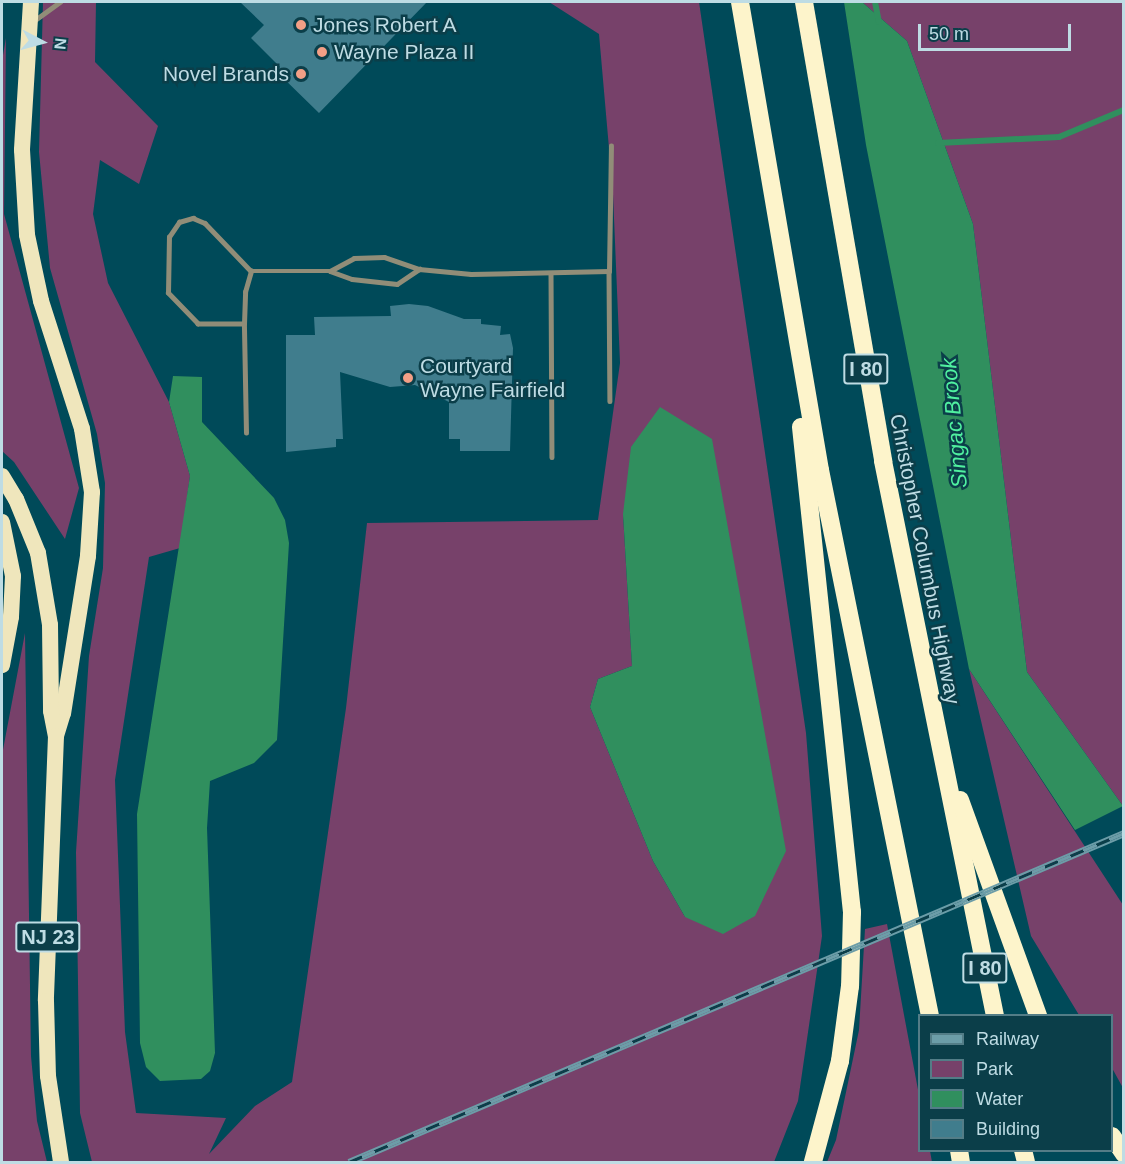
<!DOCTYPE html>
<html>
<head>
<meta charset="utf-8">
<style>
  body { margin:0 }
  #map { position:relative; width:1125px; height:1164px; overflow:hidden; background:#004a59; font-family:Arial,sans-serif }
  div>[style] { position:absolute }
  .green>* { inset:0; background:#77416a }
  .water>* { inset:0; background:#308f5e }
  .stream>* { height:6px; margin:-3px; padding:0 3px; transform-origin:3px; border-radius:3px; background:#308f5e }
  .building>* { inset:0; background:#407d8d }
  .service>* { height:4.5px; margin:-2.25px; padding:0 2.25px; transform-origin:2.25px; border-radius:2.25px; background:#918d78 }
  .trunk>* { height:16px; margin:-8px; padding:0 8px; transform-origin:8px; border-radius:8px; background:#efe6bc }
  .motorway>* { height:18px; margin:-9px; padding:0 9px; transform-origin:9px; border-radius:9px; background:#fdf4cb }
  .rail>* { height:7px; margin-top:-3.5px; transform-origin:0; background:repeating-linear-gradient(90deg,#0b3e49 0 14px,#6c9da8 0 28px); box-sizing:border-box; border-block:2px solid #6c9da8 }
  .dots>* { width:16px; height:16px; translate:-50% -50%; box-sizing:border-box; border:3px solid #0b3e49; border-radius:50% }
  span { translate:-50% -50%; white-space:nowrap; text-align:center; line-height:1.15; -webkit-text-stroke:5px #0b3e49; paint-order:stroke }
  .shield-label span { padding:2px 4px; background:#0b3e49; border:2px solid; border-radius:4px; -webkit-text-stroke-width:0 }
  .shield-label { font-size:20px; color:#bedce4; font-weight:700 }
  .poi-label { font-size:21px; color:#bedce4 }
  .left { translate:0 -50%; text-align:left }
  .right { translate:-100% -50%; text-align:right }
  .street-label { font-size:21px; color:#bedce4 }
  .water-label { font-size:22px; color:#50f1a0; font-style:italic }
  .frame { position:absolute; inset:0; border:3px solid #bedce4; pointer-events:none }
  .legend { position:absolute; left:918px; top:1014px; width:195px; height:138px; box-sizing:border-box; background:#0b3e49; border:2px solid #537d87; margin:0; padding:8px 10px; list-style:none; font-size:18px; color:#bedce4 }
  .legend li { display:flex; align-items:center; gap:12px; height:30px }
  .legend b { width:30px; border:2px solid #537d87 }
  .north { position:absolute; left:12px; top:12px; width:60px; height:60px; -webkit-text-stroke:4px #0b3e49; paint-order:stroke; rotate:96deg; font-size:16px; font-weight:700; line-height:24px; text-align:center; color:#bedce4 }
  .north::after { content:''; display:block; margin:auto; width:21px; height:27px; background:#bedce4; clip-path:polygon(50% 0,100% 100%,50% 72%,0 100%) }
  .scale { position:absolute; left:918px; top:24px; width:153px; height:27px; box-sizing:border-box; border:3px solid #bedce4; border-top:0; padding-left:8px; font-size:18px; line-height:21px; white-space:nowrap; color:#bedce4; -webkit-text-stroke:4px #0b3e49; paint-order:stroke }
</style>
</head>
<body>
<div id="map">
  <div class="green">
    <i style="clip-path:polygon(evenodd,43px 2px,96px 2px,95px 62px,158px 126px,139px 184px,100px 160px,93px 214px,108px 283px,169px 402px,190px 476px,180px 548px,149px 557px,115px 780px,125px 1032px,136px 1113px,226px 1118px,209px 1154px,255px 1106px,292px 1082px,346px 708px,367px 523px,598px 520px,620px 363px,613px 194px,599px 34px,549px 2px,699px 2px,806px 733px,822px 936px,798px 1101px,774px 1162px,92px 1162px,80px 1113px,76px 852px,89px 656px,103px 568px,105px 483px,97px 434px,50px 268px,39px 152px,43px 2px,623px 514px,685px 917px,653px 861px,590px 707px,598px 679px,632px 666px,623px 514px)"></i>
    <i style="clip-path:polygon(862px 2px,1123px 2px,1123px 806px,1027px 672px,973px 224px,907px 41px)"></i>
    <i style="clip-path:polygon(6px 38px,4px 214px,79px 488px,65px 539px,14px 462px,2px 451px,2px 61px)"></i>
    <i style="clip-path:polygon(25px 633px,31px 1056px,37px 1121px,47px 1162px,2px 1162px,2px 755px)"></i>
    <i style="clip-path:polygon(969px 669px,1123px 905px,1123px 1088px,1112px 1068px,1112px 1016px,1079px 1015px,1031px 936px)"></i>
    <i style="clip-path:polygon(887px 924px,919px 1095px,920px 1150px,930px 1151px,932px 1162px,827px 1162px,836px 1140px,859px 1030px,865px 929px)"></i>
  </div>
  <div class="water">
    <i style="clip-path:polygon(844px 2px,862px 2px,907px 41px,973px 224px,1027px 672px,1123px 806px,1075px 830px,969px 669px,866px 145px)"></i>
    <i style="clip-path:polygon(173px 376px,202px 377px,202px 422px,274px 498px,285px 520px,289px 543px,277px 740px,254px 763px,210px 781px,207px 828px,215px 1053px,210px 1071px,201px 1079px,160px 1081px,146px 1067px,140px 1043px,137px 814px,190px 476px,169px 402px)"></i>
    <i style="clip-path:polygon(660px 407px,712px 439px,786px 851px,755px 916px,723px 934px,685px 917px,653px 861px,590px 707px,598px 679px,632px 666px,623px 514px,631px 447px)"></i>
  </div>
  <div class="stream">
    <i style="left:875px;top:2px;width:20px;rotate:79deg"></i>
    <i style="left:938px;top:143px;width:121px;rotate:-2.8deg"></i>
    <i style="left:1059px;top:137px;width:70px;rotate:-22.6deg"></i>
  </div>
  <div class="building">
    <i style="clip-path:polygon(240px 2px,427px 2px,319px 113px,276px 71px,280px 67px,251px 38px,264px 25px)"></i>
    <i style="clip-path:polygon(409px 304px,428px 306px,464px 319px,481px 319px,481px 324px,501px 326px,500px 335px,510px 334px,513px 348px,510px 451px,460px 451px,460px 439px,449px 439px,449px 402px,415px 385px,390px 387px,340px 372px,343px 439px,336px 439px,336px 447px,286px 452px,286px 335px,315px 335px,314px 317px,391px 316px,390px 306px)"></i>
  </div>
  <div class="service">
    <i style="left:35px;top:20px;width:31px;rotate:-36deg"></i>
    <i style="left:330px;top:271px;width:23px;rotate:20deg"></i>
    <i style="left:352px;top:279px;width:45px;rotate:6.3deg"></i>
    <i style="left:397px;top:284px;width:27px;rotate:-34deg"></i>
    <i style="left:609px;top:271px;width:130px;rotate:89.6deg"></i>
    <i style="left:551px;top:273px;width:184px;rotate:89.7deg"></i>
    <i style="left:244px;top:324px;width:32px;rotate:-88deg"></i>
    <i style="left:245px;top:292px;width:22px;rotate:-74deg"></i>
    <i style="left:246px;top:433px;width:109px;rotate:-91.1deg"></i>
    <i style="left:244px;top:324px;width:46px;rotate:180deg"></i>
    <i style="left:198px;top:324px;width:43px;rotate:-134.1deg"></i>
    <i style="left:168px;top:293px;width:56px;rotate:-89deg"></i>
    <i style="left:169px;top:237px;width:18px;rotate:-56deg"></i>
    <i style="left:179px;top:222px;width:15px;rotate:-16deg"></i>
    <i style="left:193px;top:218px;width:13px;rotate:23deg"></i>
    <i style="left:205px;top:223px;width:66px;rotate:46.2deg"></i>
    <i style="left:251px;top:271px;width:79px"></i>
    <i style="left:330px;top:271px;width:27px;rotate:-28deg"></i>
    <i style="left:354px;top:258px;width:30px;rotate:-2deg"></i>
    <i style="left:384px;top:257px;width:37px;rotate:19deg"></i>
    <i style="left:419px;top:269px;width:52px;rotate:5.5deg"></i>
    <i style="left:471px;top:274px;width:138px;rotate:-1.2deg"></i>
    <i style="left:609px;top:271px;width:125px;rotate:-89.1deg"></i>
  </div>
  <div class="trunk">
    <i style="left:31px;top:2px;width:148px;rotate:93.5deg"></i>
    <i style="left:22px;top:150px;width:85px;rotate:86.6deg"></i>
    <i style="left:27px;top:235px;width:67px;rotate:78deg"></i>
    <i style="left:41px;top:301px;width:134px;rotate:72.2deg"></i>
    <i style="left:82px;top:429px;width:64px;rotate:81deg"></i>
    <i style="left:92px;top:492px;width:64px;rotate:93.6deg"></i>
    <i style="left:88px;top:556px;width:159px;rotate:99deg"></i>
    <i style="left:63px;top:713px;width:24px;rotate:107deg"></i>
    <i style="left:2px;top:476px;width:27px;rotate:59deg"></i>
    <i style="left:16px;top:499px;width:58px;rotate:67.8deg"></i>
    <i style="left:38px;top:553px;width:73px;rotate:80.5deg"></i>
    <i style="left:50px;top:625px;width:86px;rotate:89.3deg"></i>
    <i style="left:51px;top:711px;width:25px;rotate:79deg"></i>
    <i style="left:56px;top:736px;width:265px;rotate:92.2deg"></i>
    <i style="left:46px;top:1001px;width:75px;rotate:88.5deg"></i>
    <i style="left:48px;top:1076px;width:87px;rotate:81.4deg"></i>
    <i style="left:2px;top:522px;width:55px;rotate:78.5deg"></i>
    <i style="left:13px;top:576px;width:41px;rotate:92.8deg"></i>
    <i style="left:11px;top:617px;width:49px;rotate:100.6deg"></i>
  </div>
  <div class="motorway">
    <i style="left:740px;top:2px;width:475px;rotate:80.3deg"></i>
    <i style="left:820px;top:470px;width:557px;rotate:78.61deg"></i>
    <i style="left:804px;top:2px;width:466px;rotate:80.2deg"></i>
    <i style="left:883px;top:461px;width:566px;rotate:78.59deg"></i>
    <i style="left:801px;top:427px;width:488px;rotate:84deg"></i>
    <i style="left:852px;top:912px;width:74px;rotate:91.5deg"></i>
    <i style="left:850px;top:986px;width:76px;rotate:97.6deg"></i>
    <i style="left:840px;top:1061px;width:105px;rotate:105deg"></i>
    <i style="left:960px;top:800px;width:230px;rotate:70.1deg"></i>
    <i style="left:1112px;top:1136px;width:22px;rotate:56deg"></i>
    <i style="left:959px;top:1150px;width:12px;rotate:81deg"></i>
    <i style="left:1023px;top:1150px;width:12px;rotate:76deg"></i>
  </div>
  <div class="rail">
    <i style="left:349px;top:1162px;width:842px;rotate:-23deg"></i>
  </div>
  <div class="dots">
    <i style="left:301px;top:25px;background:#f39f86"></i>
    <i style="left:322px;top:52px;background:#f39f86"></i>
    <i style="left:301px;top:74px;background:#f39f86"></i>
    <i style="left:408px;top:378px;background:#f39f86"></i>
  </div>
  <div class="shield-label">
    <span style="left:866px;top:369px">I 80</span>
    <span style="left:48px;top:937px">NJ 23</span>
    <span style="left:985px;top:968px">I 80</span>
  </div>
  <div class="poi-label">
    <span class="left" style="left:313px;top:25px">Jones Robert A</span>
    <span class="left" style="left:334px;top:52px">Wayne Plaza II</span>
    <span class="right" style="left:289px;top:74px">Novel Brands</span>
    <span class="left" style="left:420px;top:378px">Courtyard<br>Wayne Fairfield</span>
  </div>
  <div class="street-label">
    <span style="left:925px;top:559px;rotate:79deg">Christopher Columbus Highway</span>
  </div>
  <div class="water-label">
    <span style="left:954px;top:423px;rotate:-95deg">Singac Brook</span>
  </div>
  <div class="frame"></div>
  <ul class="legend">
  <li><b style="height:8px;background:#6c9da8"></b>Railway</li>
  <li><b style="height:16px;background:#77416a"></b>Park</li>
  <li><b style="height:16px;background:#308f5e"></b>Water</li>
  <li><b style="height:16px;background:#407d8d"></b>Building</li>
  </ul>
  <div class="north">N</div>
  <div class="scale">50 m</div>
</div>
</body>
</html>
